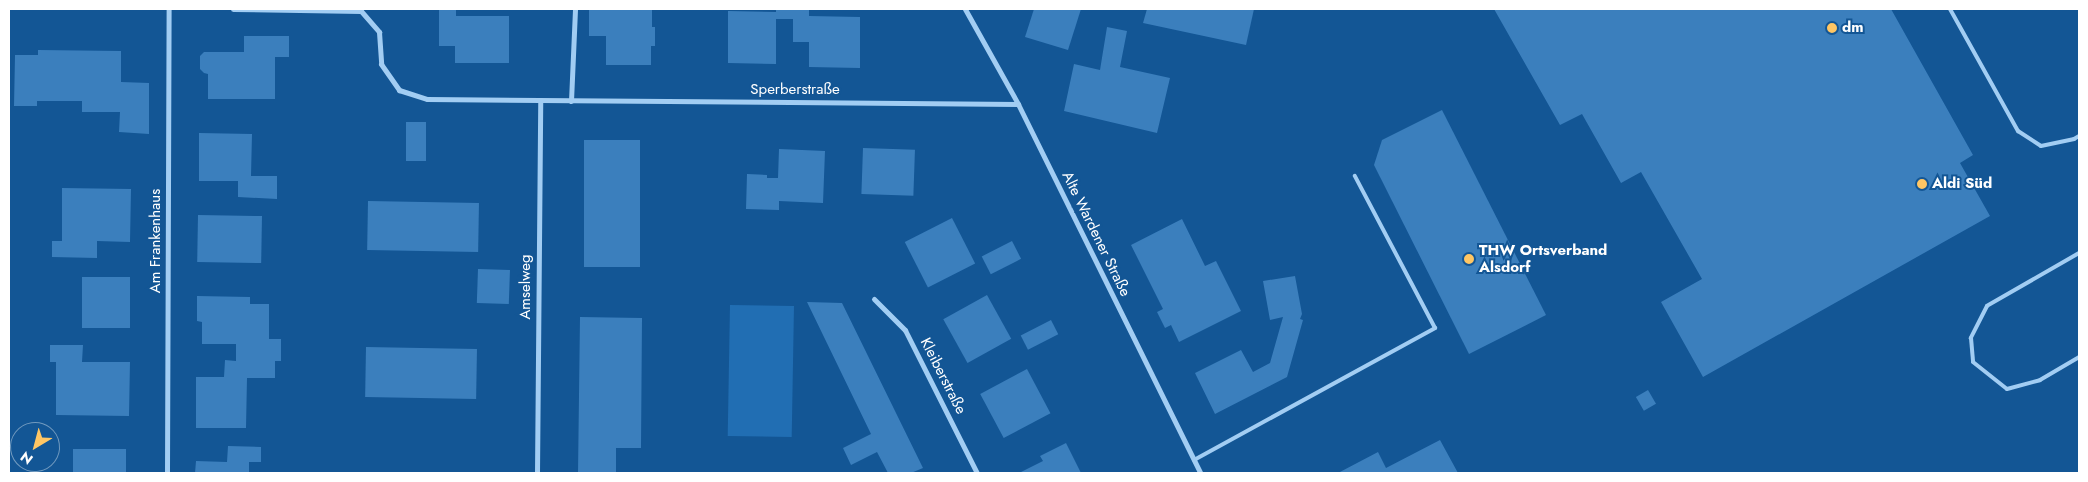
<!DOCTYPE html>
<html>
<head>
<meta charset="utf-8">
<style>
  body { margin:0 }
  #map { position:relative; width:2088px; height:482px; overflow:hidden; background:#135695; font-family:Jost,sans-serif }
  div>[style] { position:absolute }
  .green>* { inset:0; background:#216eb3; transform-origin:0 0 }
  .building>* { inset:0; background:#3b7fbd; transform-origin:0 0 }
  .lane>* { height:4px; margin:-2px; padding:0 2px; transform-origin:2px; border-radius:2px; background:#a2cdf3 }
  .street>* { height:5px; margin:-2.5px; padding:0 2.5px; transform-origin:2.5px; border-radius:2.5px; background:#a2cdf3 }
  .dots>* { width:14px; height:14px; translate:-50% -50%; box-sizing:border-box; border:2px solid #135695; border-radius:50% }
  span { translate:-50% -50%; white-space:nowrap; text-align:center; line-height:1.15; -webkit-text-stroke:4px #135695; paint-order:stroke }
  .poi-label { font-size:15px; color:#fff; font-weight:700 }
  .left { translate:0 -50%; text-align:left }
  .street-label { font-size:15px; color:#fff }
  .frame { position:absolute; inset:0; border:10px solid #fff; pointer-events:none }
  .north { position:absolute; left:10px; top:422px; width:50px; height:50px; box-sizing:border-box; background:#135695; border:1px solid #719abf; border-radius:50%; rotate:217deg; font-size:14px; font-weight:700; line-height:20px; text-align:center; color:#fff }
  .north::after { content:''; display:block; margin:auto; width:18px; height:22px; background:#ffc664; clip-path:polygon(50% 0,100% 100%,50% 72%,0 100%) }
</style>
</head>
<body>
<div id="map">
  <div class="green">
    <i style="left:730px;top:305px;width:64px;height:131px;rotate:1deg"></i>
  </div>
  <div class="building">
    <i style="clip-path:polygon(439px 9px,456px 9px,456px 16px,509px 16px,509px 63px,455px 63px,455px 46px,439px 46px)"></i>
    <i style="clip-path:polygon(589px 9px,652px 9px,652px 27px,655px 27px,655px 46px,651px 46px,651px 65px,606px 65px,606px 36px,589px 36px)"></i>
    <i style="clip-path:polygon(776px 9px,809px 9px,809px 16px,860px 17px,860px 68px,809px 67px,809px 42px,793px 42px,793px 19px,776px 19px,776px 64px,728px 63px,728px 11px,776px 12px)"></i>
    <i style="clip-path:polygon(1034px 9px,1081px 9px,1068px 50px,1025px 37px)"></i>
    <i style="clip-path:polygon(1147px 9px,1254px 9px,1246px 45px,1143px 23px)"></i>
    <i style="clip-path:polygon(1494px 9px,1891px 9px,1973px 155px,1960px 163px,1990px 216px,1703px 377px,1661px 302px,1702px 279px,1641px 172px,1621px 183px,1582px 114px,1560px 125px)"></i>
    <i style="clip-path:polygon(1107px 27px,1127px 31px,1120px 67px,1170px 78px,1157px 133px,1064px 111px,1074px 64px,1100px 70px)"></i>
    <i style="clip-path:polygon(244px 36px,289px 36px,289px 57px,275px 57px,275px 99px,208px 99px,208px 74px,204px 73px,200px 69px,200px 56px,204px 52px,244px 52px)"></i>
    <i style="clip-path:polygon(38px 50px,121px 51px,121px 82px,149px 83px,149px 134px,119px 132px,120px 112px,82px 112px,82px 101px,37px 101px,37px 106px,14px 106px,15px 55px,38px 55px)"></i>
    <i style="clip-path:polygon(1442px 110px,1546px 315px,1469px 354px,1374px 165px,1382px 140px)"></i>
    <i style="left:406px;top:122px;width:20px;height:39px"></i>
    <i style="clip-path:polygon(199px 133px,252px 134px,251px 176px,277px 176px,277px 199px,238px 197px,238px 181px,199px 181px)"></i>
    <i style="left:584px;top:140px;width:56px;height:127px"></i>
    <i style="left:863px;top:148px;width:52px;height:46px;rotate:2deg"></i>
    <i style="clip-path:polygon(779px 149px,825px 151px,823px 203px,779px 201px,779px 210px,746px 209px,747px 174px,767px 175px,767px 178px,778px 178px)"></i>
    <i style="clip-path:polygon(62px 188px,131px 189px,130px 242px,97px 241px,97px 258px,52px 257px,52px 241px,62px 241px)"></i>
    <i style="left:368px;top:201px;width:111px;height:49px;rotate:1deg"></i>
    <i style="left:198px;top:215px;width:64px;height:47px;rotate:1deg"></i>
    <i style="left:952px;top:218px;width:51px;height:53px;rotate:63deg"></i>
    <i style="clip-path:polygon(1182px 219px,1205px 266px,1216px 261px,1241px 311px,1179px 342px,1171px 325px,1165px 328px,1157px 312px,1163px 309px,1131px 245px)"></i>
    <i style="left:1012px;top:241px;width:20px;height:34px;rotate:63deg"></i>
    <i style="left:478px;top:269px;width:32px;height:34px;rotate:2deg"></i>
    <i style="clip-path:polygon(1295px 276px,1302px 314px,1300px 319px,1303px 320px,1287px 377px,1215px 414px,1195px 373px,1241px 350px,1253px 372px,1270px 363px,1283px 317px,1270px 320px,1263px 281px)"></i>
    <i style="left:82px;top:277px;width:48px;height:51px"></i>
    <i style="left:987px;top:295px;width:50px;height:50px;rotate:61deg"></i>
    <i style="clip-path:polygon(197px 296px,250px 297px,250px 304px,269px 304px,269px 339px,281px 339px,281px 361px,275px 361px,275px 378px,247px 378px,246px 428px,196px 428px,196px 377px,224px 377px,225px 360px,236px 361px,236px 344px,202px 344px,202px 322px,197px 321px)"></i>
    <i style="clip-path:polygon(807px 302px,842px 303px,923px 468px,911px 473px,888px 473px,877px 452px,851px 465px,843px 448px,871px 434px)"></i>
    <i style="clip-path:polygon(580px 317px,642px 318px,641px 448px,616px 448px,616px 473px,578px 473px)"></i>
    <i style="left:1051px;top:320px;width:16px;height:34px;rotate:63deg"></i>
    <i style="clip-path:polygon(50px 345px,83px 345px,82px 362px,130px 362px,129px 416px,56px 415px,56px 362px,50px 362px)"></i>
    <i style="left:366px;top:347px;width:111px;height:50px;rotate:1deg"></i>
    <i style="left:1027px;top:369px;width:50px;height:53px;rotate:62deg"></i>
    <i style="left:1648px;top:390px;width:16px;height:14px;rotate:60deg"></i>
    <i style="clip-path:polygon(1440px 440px,1458px 473px,1338px 473px,1378px 452px,1386px 468px)"></i>
    <i style="clip-path:polygon(1066px 443px,1081px 473px,1019px 473px,1043px 461px,1040px 456px)"></i>
    <i style="clip-path:polygon(228px 446px,261px 447px,261px 462px,249px 462px,249px 473px,195px 473px,196px 461px,227px 462px)"></i>
    <i style="left:73px;top:449px;width:53px;height:24px"></i>
  </div>
  <div class="lane">
    <i style="left:1950px;top:9px;width:140px;rotate:60.9deg"></i>
    <i style="left:2018px;top:131px;width:27px;rotate:33deg"></i>
    <i style="left:2041px;top:146px;width:34px;rotate:-12deg"></i>
    <i style="left:2074px;top:139px;width:6px;rotate:-31deg"></i>
    <i style="left:2079px;top:253px;width:106px;rotate:150.1deg"></i>
    <i style="left:1987px;top:306px;width:36px;rotate:117deg"></i>
    <i style="left:1971px;top:338px;width:24px;rotate:85deg"></i>
    <i style="left:1973px;top:362px;width:43px;rotate:38.5deg"></i>
    <i style="left:2007px;top:389px;width:34px;rotate:-15deg"></i>
    <i style="left:2040px;top:380px;width:45px;rotate:-30.5deg"></i>
    <i style="left:1194px;top:460px;width:275px;rotate:-28.7deg"></i>
    <i style="left:1435px;top:328px;width:172px;rotate:-117.8deg"></i>
  </div>
  <div class="street">
    <i style="left:233px;top:9px;width:128px;rotate:0.9deg"></i>
    <i style="left:361px;top:11px;width:28px;rotate:49deg"></i>
    <i style="left:379px;top:32px;width:32px;rotate:86deg"></i>
    <i style="left:381px;top:64px;width:32px;rotate:55deg"></i>
    <i style="left:399px;top:90px;width:29px;rotate:18deg"></i>
    <i style="left:427px;top:99px;width:591px;rotate:0.48deg"></i>
    <i style="left:965px;top:9px;width:109px;rotate:60.8deg"></i>
    <i style="left:1018px;top:104px;width:411px;rotate:63.7deg"></i>
    <i style="left:571px;top:101px;width:92px;rotate:-87.5deg"></i>
    <i style="left:874px;top:299px;width:44px;rotate:45deg"></i>
    <i style="left:905px;top:330px;width:160px;rotate:63.3deg"></i>
    <i style="left:167px;top:473px;width:464px;rotate:-89.8deg"></i>
    <i style="left:537px;top:473px;width:373px;rotate:-89.5deg"></i>
  </div>
  <div class="dots">
    <i style="left:1832px;top:28px;background:#ffc664"></i>
    <i style="left:1922px;top:184px;background:#ffc664"></i>
    <i style="left:1469px;top:259px;background:#ffc664"></i>
  </div>
  <div class="poi-label">
    <span class="left" style="left:1842px;top:28px">dm</span>
    <span class="left" style="left:1932px;top:184px">Aldi Süd</span>
    <span class="left" style="left:1479px;top:259px">THW Ortsverband<br>Alsdorf</span>
  </div>
  <div class="street-label">
    <span style="left:795px;top:90px">Sperberstraße</span>
    <span style="left:1096px;top:234px;rotate:64deg">Alte Wardener Straße</span>
    <span style="left:156px;top:241px;rotate:-90deg">Am Frankenhaus</span>
    <span style="left:526px;top:287px;rotate:-90deg">Amselweg</span>
    <span style="left:943px;top:376px;rotate:63deg">Kleiberstraße</span>
  </div>
  <div class="frame"></div>
  <div class="north">N</div>
</div>
</body>
</html>
